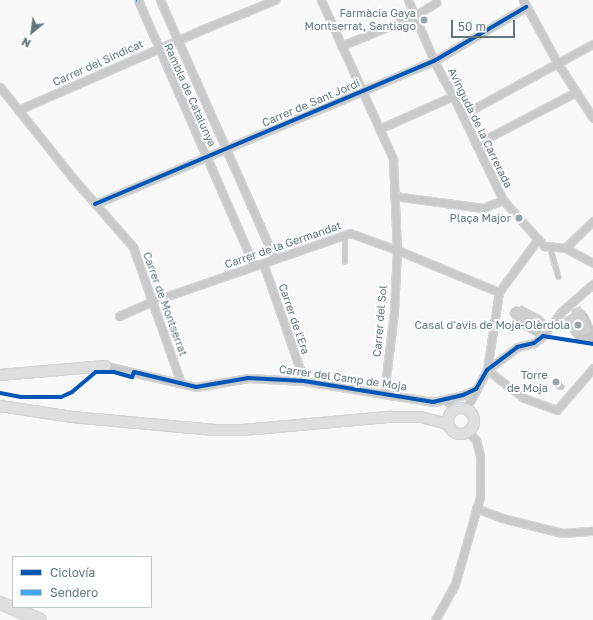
<!DOCTYPE html>
<html>
<head>
<meta charset="utf-8">
<style>
  body { margin:0 }
  #map { position:relative; width:593px; height:620px; overflow:hidden; background:#f9f9f9; font-family:"Golos Text",sans-serif }
  div>[style] { position:absolute }
  .shadow>* { inset:0; background:#0003 }
  .building>* { inset:0; background:#ced0d0 }
  .round { border-radius:50% }
  .roads { filter:drop-shadow(1px 0 #d4d5d6) drop-shadow(-1px 0 #d4d5d6) drop-shadow(0 1px #d4d5d6) drop-shadow(0 -1px #d4d5d6) }
  .lane>* { height:3.5px; margin:-1.75px; padding:0 1.75px; transform-origin:1.75px; border-radius:1.75px; background:#c9caca }
  .street>* { height:7px; margin:-3.5px; padding:0 3.5px; transform-origin:3.5px; border-radius:3.5px; background:#c9caca }
  .secondary>* { height:10px; margin:-5px; padding:0 5px; transform-origin:5px; border-radius:5px; background:#dedfdf }
  .secondary>.ring { margin:-5px; padding:0; box-sizing:content-box; background:none; border:10px solid #dedfdf; border-radius:50% }
  .highway>* { height:12px; margin:-6px; padding:0 6px; transform-origin:6px; border-radius:6px; background:#dedfdf }
  .quiet>* { height:3px; margin-top:-1.5px; transform-origin:0; background:repeating-linear-gradient(90deg,#3fa9f5 0 6px,transparent 0 9px) }
  .cycleway>* { height:4px; margin:-2px; padding:0 2px; transform-origin:2px; border-radius:2px; background:#0057b8 }
  .dots>* { width:11px; height:11px; translate:-50% -50%; box-sizing:border-box; border:2px solid #fff; border-radius:50% }
  span { translate:-50% -50%; white-space:nowrap; text-align:center; line-height:1.15; -webkit-text-stroke:4px #fff; paint-order:stroke }
  .poi-label { font-size:11px; color:#62777a }
  .right { translate:-100% -50%; text-align:right }
  .street-label { font-size:11px; color:#62777a }
  .legend { position:absolute; left:12px; top:556px; width:140px; height:52px; box-sizing:border-box; background:#fff; border:1px solid #c0c9ca; margin:0; padding:5px 7px; list-style:none; font-size:12px; color:#62777a }
  .legend li { display:flex; align-items:center; gap:8px; height:20px }
  .legend b { width:20px; border:1px solid #c0c9ca }
  .north { position:absolute; left:12px; top:12px; width:40px; height:40px; -webkit-text-stroke:3px #fff; paint-order:stroke; rotate:209deg; font-size:11px; font-weight:700; line-height:16px; text-align:center; color:#62777a }
  .north::after { content:''; display:block; margin:auto; width:14px; height:18px; background:#62777a; clip-path:polygon(50% 0,100% 100%,50% 72%,0 100%) }
  .scale { position:absolute; left:451px; top:20px; width:64px; height:18px; box-sizing:border-box; border:2px solid #62777a; border-top:0; padding-left:5px; font-size:12px; line-height:14px; white-space:nowrap; color:#62777a; -webkit-text-stroke:3px #fff; paint-order:stroke }
</style>
</head>
<body>
<div id="map">
  <div class="shadow">
    <i style="clip-path:polygon(521px 306px,542px 317px,550px 325px,543px 340px,522px 329px,514px 321px)"></i>
    <i style="clip-path:polygon(580px 307px,588px 315px,593px 326px,593px 343px,591px 344px,588px 341px,581px 344px,573px 336px)"></i>
    <i style="clip-path:polygon(554px 378px,557px 378px,565px 386px,563px 390px,558px 390px,552px 384px)"></i>
  </div>
  <div class="building">
    <i style="clip-path:polygon(521px 305px,542px 316px,534px 333px,512px 321px,513px 319px,509px 314px,511px 309px,516px 306px,520px 307px)"></i>
    <i style="clip-path:polygon(580px 306px,592px 331px,582px 336px,580px 332px,572px 336px,564px 318px,572px 313px,571px 310px)"></i>
    <i class="round" style="left:550.5px;top:376.5px;width:11px;height:11px"></i>
  </div>
  <div class="roads">
    <div class="lane">
      <i style="left:550px;top:246px;width:32px;rotate:74deg"></i>
      <i style="left:345px;top:262px;width:27px;rotate:-90deg"></i>
    </div>
    <div class="street">
      <i style="left:138px;top:0;width:290px;rotate:66.4deg"></i>
      <i style="left:160px;top:0;width:283px;rotate:66.1deg"></i>
      <i style="left:321px;top:0;width:175px;rotate:65.6deg"></i>
      <i style="left:393px;top:159px;width:91px;rotate:87.5deg"></i>
      <i style="left:397px;top:250px;width:62px;rotate:92.8deg"></i>
      <i style="left:394px;top:312px;width:82px;rotate:97deg"></i>
      <i style="left:408px;top:0;width:66px;rotate:66.9deg"></i>
      <i style="left:434px;top:61px;width:49px;rotate:61.9deg"></i>
      <i style="left:457px;top:104px;width:106px;rotate:64.4deg"></i>
      <i style="left:503px;top:200px;width:62px;rotate:48.3deg"></i>
      <i style="left:544px;top:246px;width:21px;rotate:5deg"></i>
      <i style="left:565px;top:248px;width:32px;rotate:28deg"></i>
      <i style="left:523px;top:0;width:73px;rotate:61.3deg"></i>
      <i style="left:558px;top:64px;width:64px;rotate:57.1deg"></i>
      <i style="left:341px;top:46px;width:79px;rotate:-22.3deg"></i>
      <i style="left:414px;top:16px;width:26px;rotate:-31deg"></i>
      <i style="left:0;top:87px;width:115px;rotate:51.3deg"></i>
      <i style="left:72px;top:177px;width:93px;rotate:48.9deg"></i>
      <i style="left:133px;top:247px;width:144px;rotate:70.6deg"></i>
      <i style="left:18px;top:110px;width:200px;rotate:-23.6deg"></i>
      <i style="left:201px;top:30px;width:80px;rotate:-22.1deg"></i>
      <i style="left:462px;top:115px;width:149px;rotate:-28.5deg"></i>
      <i style="left:379px;top:129px;width:81px;rotate:-24deg"></i>
      <i style="left:476px;top:144px;width:113px;rotate:-27.5deg"></i>
      <i style="left:394px;top:196px;width:90px;rotate:7.7deg"></i>
      <i style="left:483px;top:208px;width:22px;rotate:-22deg"></i>
      <i style="left:95px;top:204px;width:368px;rotate:-22.9deg"></i>
      <i style="left:434px;top:61px;width:107px;rotate:-30.4deg"></i>
      <i style="left:565px;top:248px;width:39px;rotate:-44deg"></i>
      <i style="left:263px;top:263px;width:125px;rotate:70.8deg"></i>
      <i style="left:119px;top:316px;width:37px;rotate:-24deg"></i>
      <i style="left:153px;top:301px;width:208px;rotate:-19deg"></i>
      <i style="left:350px;top:233px;width:50px;rotate:19.9deg"></i>
      <i style="left:397px;top:250px;width:110px;rotate:22.4deg"></i>
      <i style="left:106px;top:366px;width:92px;rotate:13.1deg"></i>
      <i style="left:196px;top:387px;width:53px;rotate:-9.8deg"></i>
      <i style="left:248px;top:378px;width:56px;rotate:3.1deg"></i>
      <i style="left:304px;top:381px;width:131px;rotate:9.2deg"></i>
      <i style="left:433px;top:402px;width:31px;rotate:-13deg"></i>
      <i style="left:463px;top:395px;width:14px;rotate:-25deg"></i>
      <i style="left:487px;top:370px;width:38px;rotate:-37deg"></i>
      <i style="left:517px;top:347px;width:17px;rotate:-13deg"></i>
      <i style="left:534px;top:343px;width:11px;rotate:-38deg"></i>
      <i style="left:543px;top:336px;width:30px;rotate:-53deg"></i>
      <i style="left:561px;top:312px;width:43px;rotate:-41.2deg"></i>
      <i style="left:487px;top:370px;width:46px;rotate:37.1deg"></i>
      <i style="left:524px;top:398px;width:35px;rotate:20deg"></i>
      <i style="left:557px;top:410px;width:55px;rotate:-49.4deg"></i>
      <i style="left:445px;top:400px;width:15px;rotate:37deg"></i>
      <i style="left:466px;top:409px;width:44px;rotate:-61.7deg"></i>
      <i style="left:487px;top:370px;width:79px;rotate:-81.3deg"></i>
      <i style="left:499px;top:292px;width:66px;rotate:-53.7deg"></i>
      <i style="left:476px;top:508px;width:28px;rotate:21deg"></i>
      <i style="left:502px;top:518px;width:62px;rotate:14deg"></i>
      <i style="left:562px;top:533px;width:31px;rotate:-4deg"></i>
      <i style="left:435px;top:620px;width:41px;rotate:-60.9deg"></i>
      <i style="left:455px;top:584px;width:91px;rotate:-74deg"></i>
      <i style="left:480px;top:497px;width:41px;rotate:-90deg"></i>
      <i style="left:480px;top:456px;width:16px;rotate:-104deg"></i>
      <i style="left:476px;top:440px;width:11px;rotate:-135deg"></i>
    </div>
    <div class="secondary">
      <i style="left:0;top:375px;width:106px;rotate:-4.9deg"></i>
      <i style="left:0;top:406px;width:73px;rotate:8.7deg"></i>
      <i style="left:72px;top:417px;width:143px;rotate:5.2deg"></i>
      <i style="left:214px;top:430px;width:29px"></i>
      <i style="left:243px;top:430px;width:148px;rotate:-5.1deg"></i>
      <i style="left:390px;top:417px;width:31px"></i>
      <i style="left:421px;top:417px;width:28px;rotate:15deg"></i>
      <i class="ring" style="left:448px;top:408px;width:16px;height:16px"></i>
    </div>
    <div class="highway">
      <i style="left:0;top:603px;width:43px;rotate:23deg"></i>
    </div>
  </div>
  <div class="quiet">
    <i style="left:136px;top:0;width:1px"></i>
  </div>
  <div class="cycleway">
    <i style="left:95px;top:204px;width:368px;rotate:-22.9deg"></i>
    <i style="left:434px;top:61px;width:107px;rotate:-30.4deg"></i>
    <i style="left:0;top:393px;width:20px;rotate:11deg"></i>
    <i style="left:20px;top:397px;width:41px"></i>
    <i style="left:61px;top:397px;width:12px;rotate:-24deg"></i>
    <i style="left:72px;top:392px;width:31px;rotate:-40deg"></i>
    <i style="left:96px;top:372px;width:18px"></i>
    <i style="left:114px;top:372px;width:19px;rotate:16deg"></i>
    <i style="left:132px;top:377px;width:5px;rotate:-68deg"></i>
    <i style="left:134px;top:372px;width:64px;rotate:13.6deg"></i>
    <i style="left:196px;top:387px;width:53px;rotate:-9.8deg"></i>
    <i style="left:248px;top:378px;width:56px;rotate:3.1deg"></i>
    <i style="left:304px;top:381px;width:131px;rotate:9.2deg"></i>
    <i style="left:433px;top:402px;width:31px;rotate:-13deg"></i>
    <i style="left:463px;top:395px;width:14px;rotate:-25deg"></i>
    <i style="left:476px;top:389px;width:22px;rotate:-60deg"></i>
    <i style="left:487px;top:370px;width:38px;rotate:-37deg"></i>
    <i style="left:517px;top:347px;width:17px;rotate:-13deg"></i>
    <i style="left:534px;top:343px;width:11px;rotate:-38deg"></i>
    <i style="left:543px;top:336px;width:51px;rotate:9.1deg"></i>
  </div>
  <div class="dots">
    <i style="left:424px;top:20px;background:#97a4a6"></i>
    <i style="left:519px;top:218px;background:#97a4a6"></i>
    <i style="left:578px;top:325px;background:#97a4a6"></i>
    <i style="left:556px;top:382px;background:#97a4a6"></i>
  </div>
  <div class="poi-label">
    <span class="right" style="left:416px;top:20px">Farmàcia Gaya<br>Montserrat, Santiago</span>
    <span class="right" style="left:511px;top:218px">Plaça Major</span>
    <span class="right" style="left:570px;top:325px">Casal d'avis de Moja-Olèrdola</span>
    <span class="right" style="left:548px;top:382px">Torre<br>de Moja</span>
  </div>
  <div class="street-label">
    <span style="left:98px;top:63px;rotate:-24deg">Carrer del Sindicat</span>
    <span style="left:190px;top:95px;rotate:66deg">Rambla de Catalunya</span>
    <span style="left:311px;top:103px;rotate:-23deg">Carrer de Sant Jordi</span>
    <span style="left:480px;top:128px;rotate:64deg">Avinguda de la Carrerada</span>
    <span style="left:283px;top:245px;rotate:-19deg">Carrer de la Germandat</span>
    <span style="left:165px;top:304px;rotate:70deg">Carrer de Montserrat</span>
    <span style="left:294px;top:319px;rotate:71deg">Carrer de l'Era</span>
    <span style="left:380px;top:321px;rotate:-85deg">Carrer del Sol</span>
    <span style="left:343px;top:378px;rotate:8deg">Carrer del Camp de Moja</span>
  </div>
  <ul class="legend">
  <li><b style="height:5px;background:#0057b8"></b>Ciclovía</li>
  <li><b style="height:5px;background:#3fa9f5"></b>Sendero</li>
  </ul>
  <div class="north">N</div>
  <div class="scale">50 m</div>
</div>
</body>
</html>
